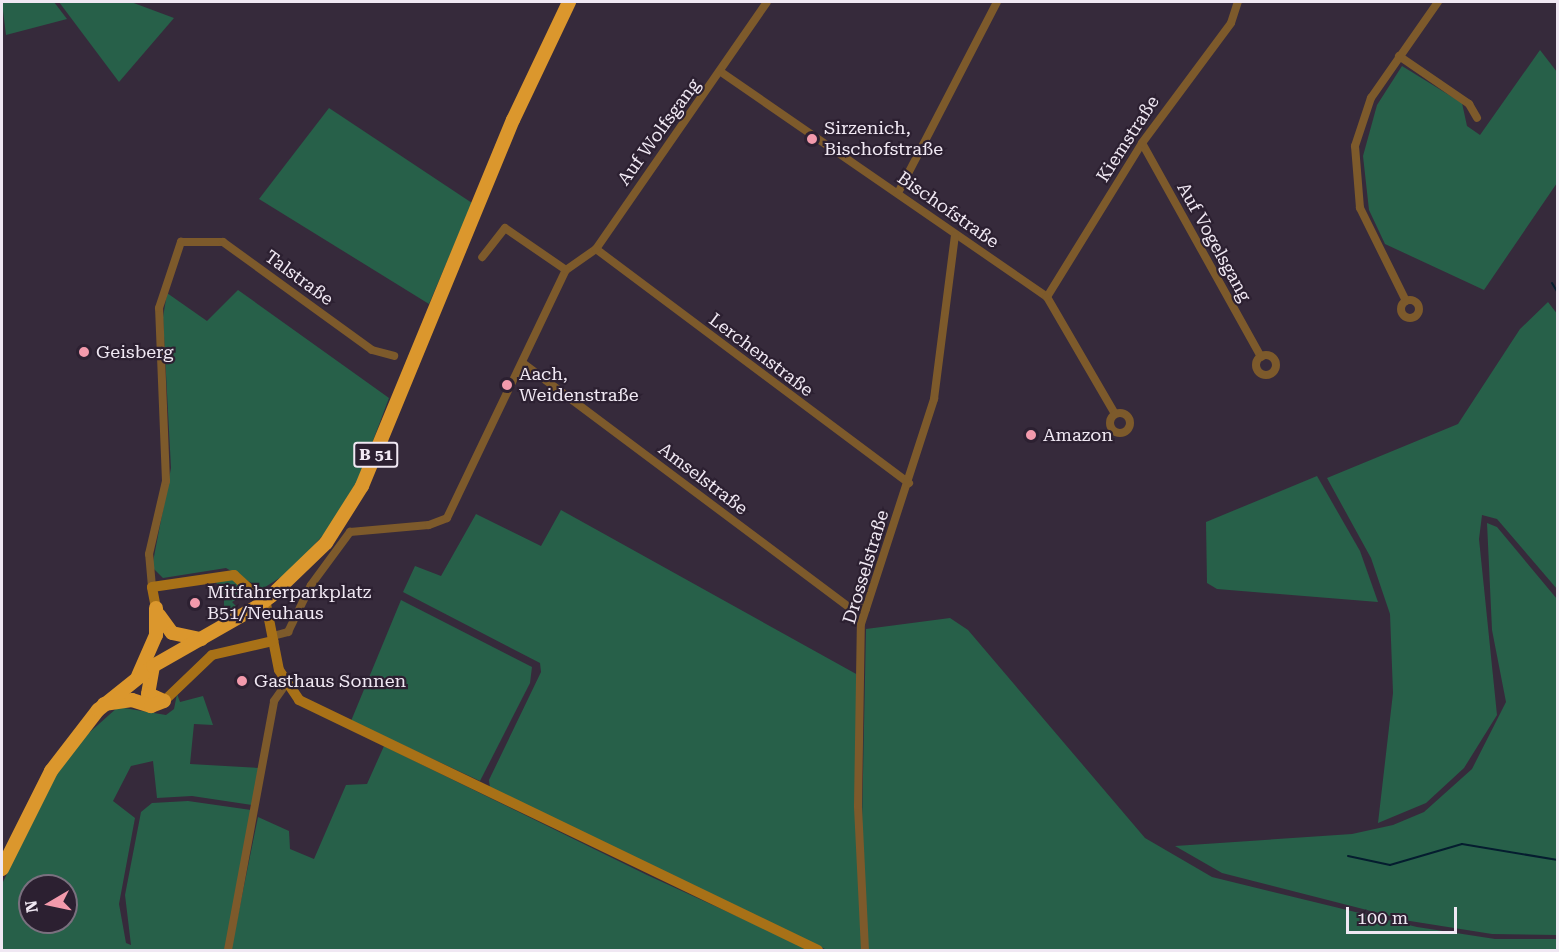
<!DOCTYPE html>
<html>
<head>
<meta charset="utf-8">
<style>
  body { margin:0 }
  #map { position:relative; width:1559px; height:952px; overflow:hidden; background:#362a3b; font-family:"Roboto Serif",serif }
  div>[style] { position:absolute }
  .green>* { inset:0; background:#276049 }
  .stream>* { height:2px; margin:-1px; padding:0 1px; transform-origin:1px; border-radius:1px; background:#051d2f }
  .street>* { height:8px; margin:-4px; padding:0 4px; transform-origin:4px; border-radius:4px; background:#7d5a2b }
  .street>.ring { margin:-4px; padding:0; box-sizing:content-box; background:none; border:8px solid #7d5a2b; border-radius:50% }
  .secondary>* { height:10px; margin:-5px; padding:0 5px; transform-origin:5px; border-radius:5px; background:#a87117 }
  .highway>* { height:14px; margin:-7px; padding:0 7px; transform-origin:7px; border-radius:7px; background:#db972d }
  .highway-bridge>* { height:14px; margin:-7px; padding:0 7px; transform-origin:7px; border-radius:7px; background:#db972d }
  .dots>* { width:16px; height:16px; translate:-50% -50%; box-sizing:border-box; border:3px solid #2c2031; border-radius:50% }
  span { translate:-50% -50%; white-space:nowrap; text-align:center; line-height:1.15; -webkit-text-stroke:4.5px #2c2031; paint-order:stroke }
  .shield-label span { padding:2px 4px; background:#2c2031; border:2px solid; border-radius:4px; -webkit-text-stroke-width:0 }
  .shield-label { font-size:16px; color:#f0e8f3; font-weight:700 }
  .poi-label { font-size:18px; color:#f0e8f3 }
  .left { translate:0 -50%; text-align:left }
  .street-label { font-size:18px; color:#f0e8f3 }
  .frame { position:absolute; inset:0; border:3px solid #f0e8f3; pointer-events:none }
  .north { position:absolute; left:18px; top:874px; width:60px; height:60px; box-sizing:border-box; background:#2c2031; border:2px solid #7a707f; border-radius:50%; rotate:261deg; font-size:16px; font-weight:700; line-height:24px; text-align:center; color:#f0e8f3 }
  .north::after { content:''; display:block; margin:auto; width:21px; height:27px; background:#f39aac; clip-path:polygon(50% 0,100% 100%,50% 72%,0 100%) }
  .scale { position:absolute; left:1346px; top:907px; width:111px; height:27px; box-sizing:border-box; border:3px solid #f0e8f3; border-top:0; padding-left:8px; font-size:18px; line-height:21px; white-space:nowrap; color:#f0e8f3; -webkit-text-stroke:4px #2c2031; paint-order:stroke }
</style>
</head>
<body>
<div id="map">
  <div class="green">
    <i style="clip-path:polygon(2px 2px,54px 2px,67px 19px,6px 35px)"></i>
    <i style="clip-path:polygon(59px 2px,131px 2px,174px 18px,119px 82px)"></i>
    <i style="clip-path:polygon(1540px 50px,1557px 72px,1557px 183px,1484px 290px,1385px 244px,1369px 210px,1363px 156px,1377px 105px,1402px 66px,1462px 103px,1467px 126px,1480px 135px)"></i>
    <i style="clip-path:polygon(329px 108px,472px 203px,429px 304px,259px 199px)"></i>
    <i style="clip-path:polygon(238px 290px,389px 398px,359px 478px,326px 532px,289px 572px,262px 589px,226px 568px,163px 578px,152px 567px,171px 468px,163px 317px,167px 293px,207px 321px)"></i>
    <i style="clip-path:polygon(1548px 302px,1558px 315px,1557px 589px,1497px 519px,1482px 515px,1479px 539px,1497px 715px,1464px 768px,1426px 803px,1378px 823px,1393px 693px,1390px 614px,1371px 558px,1327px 478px,1458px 424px,1520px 329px)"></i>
    <i style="clip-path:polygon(1317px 476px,1360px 551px,1378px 602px,1217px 589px,1207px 583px,1206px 522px)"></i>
    <i style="clip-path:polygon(561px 510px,858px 675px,862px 950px,827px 950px,490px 788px,489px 780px,541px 672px,540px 663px,403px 592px,415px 566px,441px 576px,476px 514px,541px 546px)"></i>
    <i style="clip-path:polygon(1487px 523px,1497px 527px,1557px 599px,1557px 935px,1492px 934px,1410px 921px,1222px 873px,1175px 846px,1352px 834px,1393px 825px,1424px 812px,1472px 769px,1506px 702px,1492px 630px)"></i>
    <i style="clip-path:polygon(214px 579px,233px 580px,249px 592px,232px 602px,237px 607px,224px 612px,224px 596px)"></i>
    <i style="clip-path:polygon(401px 600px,532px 667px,530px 683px,480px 781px,351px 721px)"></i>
    <i style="clip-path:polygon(950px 618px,968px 630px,1145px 838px,1212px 877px,1417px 927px,1495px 939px,1557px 939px,1557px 950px,868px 950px,862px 824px,866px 629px)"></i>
    <i style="clip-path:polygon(evenodd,177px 694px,180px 702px,203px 696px,213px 725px,194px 724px,190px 764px,260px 768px,252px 805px,192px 796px,157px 798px,153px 761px,131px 766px,113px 801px,135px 818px,119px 904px,126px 943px,131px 945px,125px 895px,141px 812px,152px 803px,188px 801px,251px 810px,227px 950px,2px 950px,2px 884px,53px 780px,81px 740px,118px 707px,166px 715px,174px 709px,177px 694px,30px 886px,66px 886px,66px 922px,30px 922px,30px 886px)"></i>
    <i style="clip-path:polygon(384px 746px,647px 875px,811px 950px,231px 950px,258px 817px,289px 831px,290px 849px,314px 859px,346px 785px,367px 784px)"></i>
  </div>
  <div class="stream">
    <i style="left:1552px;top:283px;width:12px;rotate:59deg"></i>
    <i style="left:1348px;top:856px;width:43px;rotate:12.1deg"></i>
    <i style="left:1390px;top:865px;width:75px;rotate:-16.3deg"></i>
    <i style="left:1462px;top:844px;width:97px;rotate:9.5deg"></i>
  </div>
  <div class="street">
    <i style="left:1399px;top:56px;width:85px;rotate:34.4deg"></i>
    <i style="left:1469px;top:104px;width:16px;rotate:60deg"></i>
    <i style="left:721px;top:72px;width:396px;rotate:34.6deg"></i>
    <i style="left:1047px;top:297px;width:135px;rotate:59.8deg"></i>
    <i style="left:1142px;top:143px;width:245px;rotate:60.9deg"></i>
    <i style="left:898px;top:193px;width:215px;rotate:-62.6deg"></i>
    <i style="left:596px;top:249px;width:391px;rotate:36.8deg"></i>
    <i style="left:566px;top:270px;width:37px;rotate:-35deg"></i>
    <i style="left:596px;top:249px;width:300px;rotate:-55.3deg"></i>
    <i style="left:1047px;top:297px;width:181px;rotate:-58.3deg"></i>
    <i style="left:1142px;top:143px;width:149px;rotate:-53.4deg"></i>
    <i style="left:1231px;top:23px;width:22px;rotate:-72deg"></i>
    <i class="ring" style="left:1401px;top:300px;width:10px;height:10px"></i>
    <i style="left:1406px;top:301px;width:104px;rotate:-116.3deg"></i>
    <i style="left:1360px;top:208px;width:62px;rotate:-94.6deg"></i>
    <i style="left:1355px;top:146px;width:51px;rotate:-71.6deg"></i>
    <i style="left:1371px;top:98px;width:117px;rotate:-55.1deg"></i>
    <i class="ring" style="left:1256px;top:355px;width:12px;height:12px"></i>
    <i style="left:524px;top:364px;width:406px;rotate:36.8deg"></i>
    <i style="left:849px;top:607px;width:17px;rotate:7deg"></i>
    <i class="ring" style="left:1110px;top:413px;width:12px;height:12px"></i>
    <i style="left:152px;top:587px;width:33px;rotate:-95deg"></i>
    <i style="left:149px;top:554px;width:75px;rotate:-76.9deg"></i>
    <i style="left:166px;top:481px;width:173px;rotate:-92.3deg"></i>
    <i style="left:159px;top:308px;width:70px;rotate:-71.6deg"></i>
    <i style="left:181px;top:242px;width:42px"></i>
    <i style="left:223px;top:242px;width:184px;rotate:35.9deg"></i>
    <i style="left:372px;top:350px;width:23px;rotate:15deg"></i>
    <i style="left:273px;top:636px;width:16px;rotate:-15deg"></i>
    <i style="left:288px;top:632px;width:52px;rotate:-63.9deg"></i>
    <i style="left:311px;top:585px;width:66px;rotate:-53.7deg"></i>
    <i style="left:350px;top:532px;width:79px;rotate:-5.1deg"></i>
    <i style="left:429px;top:525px;width:19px;rotate:-21deg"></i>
    <i style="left:447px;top:518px;width:275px;rotate:-64.4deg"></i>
    <i style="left:566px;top:270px;width:74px;rotate:-145.5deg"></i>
    <i style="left:505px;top:228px;width:37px;rotate:128deg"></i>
    <i style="left:228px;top:950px;width:253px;rotate:-79.5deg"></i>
    <i style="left:274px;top:701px;width:19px;rotate:-55deg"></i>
    <i style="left:865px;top:950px;width:144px;rotate:-92.8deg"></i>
    <i style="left:858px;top:806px;width:182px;rotate:-89.1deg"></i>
    <i style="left:861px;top:624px;width:237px;rotate:-72deg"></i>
    <i style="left:934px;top:399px;width:165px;rotate:-82.7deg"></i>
  </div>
  <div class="secondary">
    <i style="left:156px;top:608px;width:21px;rotate:-101deg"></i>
    <i style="left:152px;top:587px;width:83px;rotate:-8.3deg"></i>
    <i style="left:234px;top:575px;width:43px;rotate:42.2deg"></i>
    <i style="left:266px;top:604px;width:67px;rotate:78.9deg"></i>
    <i style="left:279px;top:670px;width:36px;rotate:56deg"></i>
    <i style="left:299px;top:700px;width:576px;rotate:25.72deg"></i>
    <i style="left:164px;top:701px;width:66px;rotate:-43.8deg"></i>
    <i style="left:212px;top:655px;width:63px;rotate:-12.9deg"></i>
  </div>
  <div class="highway">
    <i style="left:271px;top:596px;width:76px;rotate:-43.9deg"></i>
    <i style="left:326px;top:543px;width:67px;rotate:-57.7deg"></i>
    <i style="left:362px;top:486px;width:396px;rotate:-67.6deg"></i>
    <i style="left:513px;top:120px;width:131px;rotate:-64.6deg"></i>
    <i style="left:159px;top:615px;width:22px;rotate:54deg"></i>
    <i style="left:172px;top:633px;width:30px;rotate:12deg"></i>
    <i style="left:153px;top:666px;width:28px;rotate:100deg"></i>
    <i style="left:148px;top:694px;width:17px;rotate:24deg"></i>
    <i style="left:138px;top:676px;width:45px;rotate:-66.3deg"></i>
    <i style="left:156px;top:635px;width:27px;rotate:-90deg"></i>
    <i style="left:104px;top:704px;width:28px;rotate:-8deg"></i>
    <i style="left:132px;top:700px;width:20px;rotate:18deg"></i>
    <i style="left:151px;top:706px;width:14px;rotate:-21deg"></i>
    <i style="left:2px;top:869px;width:110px;rotate:-63.4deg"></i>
    <i style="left:51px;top:771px;width:77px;rotate:-52.4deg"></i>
    <i style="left:98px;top:710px;width:70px;rotate:-38.7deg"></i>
    <i style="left:153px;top:666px;width:121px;rotate:-29.7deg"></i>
  </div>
  <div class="highway-bridge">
    <i style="left:258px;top:606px;width:16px;rotate:-38deg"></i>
  </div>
  <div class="dots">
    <i style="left:812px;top:139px;background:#f39aac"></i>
    <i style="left:84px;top:352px;background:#f39aac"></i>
    <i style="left:507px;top:385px;background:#f39aac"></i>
    <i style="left:1031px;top:435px;background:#f39aac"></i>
    <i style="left:195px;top:603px;background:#f39aac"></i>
    <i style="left:242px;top:681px;background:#f39aac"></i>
  </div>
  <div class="shield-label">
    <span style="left:376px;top:455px">B 51</span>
  </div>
  <div class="poi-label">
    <span class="left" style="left:824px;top:139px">Sirzenich,<br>Bischofstraße</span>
    <span class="left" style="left:96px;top:352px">Geisberg</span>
    <span class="left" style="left:519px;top:385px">Aach,<br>Weidenstraße</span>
    <span class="left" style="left:1043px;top:435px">Amazon</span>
    <span class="left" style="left:207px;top:603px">Mitfahrerparkplatz<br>B51/Neuhaus</span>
    <span class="left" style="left:254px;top:681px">Gasthaus Sonnen</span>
  </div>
  <div class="street-label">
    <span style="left:659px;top:132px;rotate:-54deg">Auf Wolfsgang</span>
    <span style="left:1128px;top:139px;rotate:-57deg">Kiemstraße</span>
    <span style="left:948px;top:210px;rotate:35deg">Bischofstraße</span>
    <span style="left:1214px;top:242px;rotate:61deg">Auf Vogelsgang</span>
    <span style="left:299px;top:278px;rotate:36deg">Talstraße</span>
    <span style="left:761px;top:355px;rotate:37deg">Lerchenstraße</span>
    <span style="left:703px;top:479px;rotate:37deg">Amselstraße</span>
    <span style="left:866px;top:567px;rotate:-73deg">Drosselstraße</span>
  </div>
  <div class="frame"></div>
  <div class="north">N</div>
  <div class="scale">100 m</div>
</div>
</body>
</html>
